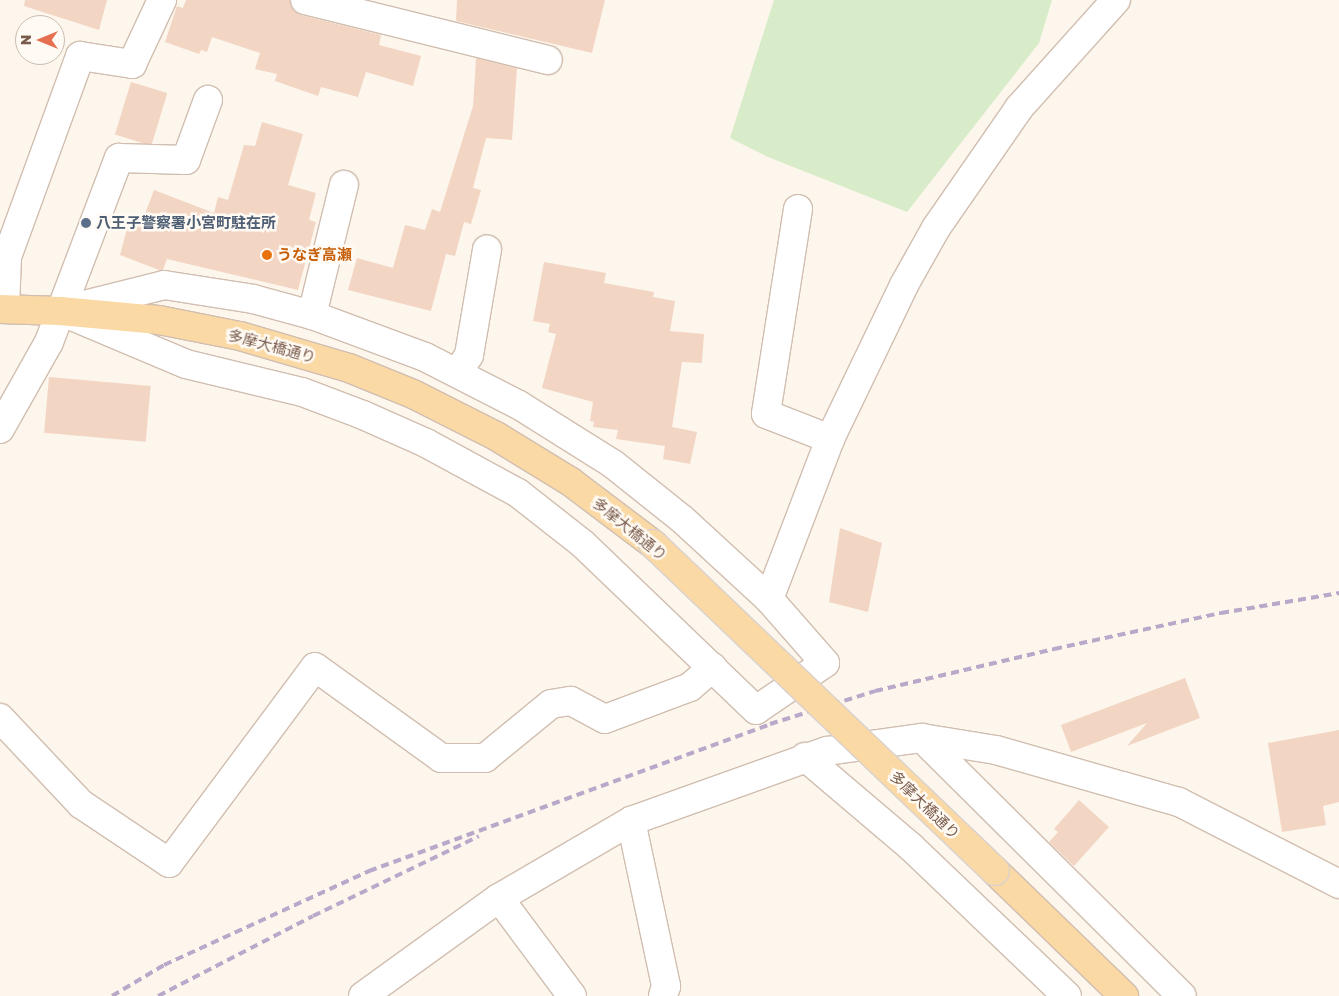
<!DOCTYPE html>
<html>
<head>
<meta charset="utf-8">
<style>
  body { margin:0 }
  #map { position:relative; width:1339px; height:996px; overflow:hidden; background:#fdf6ec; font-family:"Golos Text","Noto Sans JP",sans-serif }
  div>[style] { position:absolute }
  .green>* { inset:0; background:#d8ecc9 }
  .building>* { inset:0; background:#f3d5c3; transform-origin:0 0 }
  .roads { filter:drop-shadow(1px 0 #d1beb0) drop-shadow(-1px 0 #d1beb0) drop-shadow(0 1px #d1beb0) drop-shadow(0 -1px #d1beb0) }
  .minor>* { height:28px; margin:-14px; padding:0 14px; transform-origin:14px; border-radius:14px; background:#fff }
  .major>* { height:28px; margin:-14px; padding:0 14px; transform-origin:14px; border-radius:14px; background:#fbd9a5 }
  .rail>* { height:4px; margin-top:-2px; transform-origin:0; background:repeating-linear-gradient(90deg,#b9a8c9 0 8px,transparent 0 13px) }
  .bridges { filter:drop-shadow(1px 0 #dad1cd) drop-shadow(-1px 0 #dad1cd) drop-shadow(0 1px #dad1cd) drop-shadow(0 -1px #dad1cd) }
  .major-bridge>* { height:28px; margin:-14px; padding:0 14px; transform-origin:14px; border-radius:14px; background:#fbd9a5 }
  .dots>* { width:14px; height:14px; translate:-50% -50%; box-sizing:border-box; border:2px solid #fffaf3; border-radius:50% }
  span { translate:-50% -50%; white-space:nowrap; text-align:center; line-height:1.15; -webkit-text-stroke:5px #fffaf3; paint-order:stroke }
  .service-label { font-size:15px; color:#4e5e75; font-weight:700 }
  .left { translate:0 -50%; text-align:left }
  .food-label { font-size:15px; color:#c56008; font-weight:700 }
  .street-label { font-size:15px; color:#7a5c4d }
  .north { position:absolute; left:15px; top:15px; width:50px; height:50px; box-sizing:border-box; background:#fffaf3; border:1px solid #cabbb1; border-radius:50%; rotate:270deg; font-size:14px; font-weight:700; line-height:20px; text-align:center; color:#7a5c4d }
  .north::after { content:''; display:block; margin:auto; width:18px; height:22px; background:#e76f51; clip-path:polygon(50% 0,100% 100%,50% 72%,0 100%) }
</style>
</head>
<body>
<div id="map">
  <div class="green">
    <i style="clip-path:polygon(774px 0,1052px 0,1039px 43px,907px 212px,768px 157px,730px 138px)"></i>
  </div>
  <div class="building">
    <i style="clip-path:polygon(25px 0,107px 0,99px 30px,24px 6px)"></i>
    <i style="clip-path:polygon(186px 0,290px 0,294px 11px,301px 15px,381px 35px,379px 45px,421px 56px,413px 86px,366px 72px,358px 97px,321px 87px,318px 96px,275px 81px,277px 74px,255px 69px,260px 53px,212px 37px,207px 52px,201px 50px,199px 54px,165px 42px,177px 6px,183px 8px)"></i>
    <i style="clip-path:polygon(457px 0,605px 0,592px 53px,456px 21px)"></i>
    <i style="clip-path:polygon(476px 58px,517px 68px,512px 140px,486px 138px,473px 188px,481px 190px,471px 224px,464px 222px,455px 256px,446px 254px,431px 311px,348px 290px,357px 258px,393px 268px,405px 225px,425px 230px,432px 209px,440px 212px,473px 106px)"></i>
    <i style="left:131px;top:82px;width:38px;height:55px;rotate:17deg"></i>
    <i style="clip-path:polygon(262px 122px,303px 134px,288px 185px,316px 193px,309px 220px,316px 222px,298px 290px,167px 259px,163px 270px,159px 270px,120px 255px,129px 221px,140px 227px,154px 190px,214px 213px,218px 197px,228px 200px,244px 145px,255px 146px)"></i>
    <i style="clip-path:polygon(544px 262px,606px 273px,604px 283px,654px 292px,653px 297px,675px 301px,670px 331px,704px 334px,702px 363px,682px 362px,672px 427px,697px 432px,690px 464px,663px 459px,665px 446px,616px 439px,618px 430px,593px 427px,594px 422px,590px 421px,593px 402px,542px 388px,556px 334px,548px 332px,550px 324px,533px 321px)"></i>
    <i style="left:49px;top:377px;width:102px;height:56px;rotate:5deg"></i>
    <i style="clip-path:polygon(840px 528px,882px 543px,868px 612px,829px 602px)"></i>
    <i style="clip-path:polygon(1185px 678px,1200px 718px,1127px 746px,1147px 723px,1071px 752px,1061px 725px)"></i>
    <i style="clip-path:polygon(1339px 730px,1339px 802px,1323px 806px,1326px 825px,1282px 832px,1268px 743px)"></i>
    <i style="clip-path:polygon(1079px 800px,1109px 827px,1074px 866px,1049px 842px,1058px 832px,1054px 829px)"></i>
  </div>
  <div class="roads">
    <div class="minor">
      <i style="left:305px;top:0;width:250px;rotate:13.9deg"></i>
      <i style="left:798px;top:209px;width:207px;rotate:98.9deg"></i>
      <i style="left:766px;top:414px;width:69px;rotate:21.3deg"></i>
      <i style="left:164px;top:285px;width:90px;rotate:8.9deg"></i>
      <i style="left:253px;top:299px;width:61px;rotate:15.2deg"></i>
      <i style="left:312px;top:315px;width:121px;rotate:20.4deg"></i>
      <i style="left:425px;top:357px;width:106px;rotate:27.1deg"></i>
      <i style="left:519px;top:405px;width:111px;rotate:32.1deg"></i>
      <i style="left:613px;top:464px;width:88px;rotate:38.6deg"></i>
      <i style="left:682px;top:519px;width:118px;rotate:42.6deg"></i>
      <i style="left:769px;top:599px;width:85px;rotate:48.8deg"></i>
      <i style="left:825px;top:663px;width:83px;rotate:145.7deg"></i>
      <i style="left:756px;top:710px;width:240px;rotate:-136.2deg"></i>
      <i style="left:583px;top:544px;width:83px;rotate:-141.9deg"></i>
      <i style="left:518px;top:493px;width:105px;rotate:-151.5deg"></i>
      <i style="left:426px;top:443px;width:69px;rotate:-156deg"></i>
      <i style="left:363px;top:415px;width:65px;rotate:-159.3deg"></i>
      <i style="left:302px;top:392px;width:119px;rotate:-166.4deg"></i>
      <i style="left:186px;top:364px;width:137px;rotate:-157.2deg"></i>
      <i style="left:60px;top:311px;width:107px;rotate:-14deg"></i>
      <i style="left:5px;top:309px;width:52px;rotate:-87.8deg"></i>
      <i style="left:7px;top:257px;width:214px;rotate:-70deg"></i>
      <i style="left:80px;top:56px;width:53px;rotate:8.7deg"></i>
      <i style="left:132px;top:64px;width:71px;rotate:-64.9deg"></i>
      <i style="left:312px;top:315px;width:134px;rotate:-76.2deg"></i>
      <i style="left:458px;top:372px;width:20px;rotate:-57deg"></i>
      <i style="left:469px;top:355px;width:107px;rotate:-80.3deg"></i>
      <i style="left:0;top:429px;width:100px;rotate:-60.6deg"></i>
      <i style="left:49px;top:342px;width:197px;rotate:-69.2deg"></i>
      <i style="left:119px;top:158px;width:67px;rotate:1.7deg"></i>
      <i style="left:186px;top:160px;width:64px;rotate:-69.9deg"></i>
      <i style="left:769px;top:599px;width:171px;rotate:-69.1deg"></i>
      <i style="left:830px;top:439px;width:171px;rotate:-64.3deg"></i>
      <i style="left:904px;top:285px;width:65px;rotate:-60.7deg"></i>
      <i style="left:936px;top:228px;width:146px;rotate:-55.3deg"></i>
      <i style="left:1019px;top:108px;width:145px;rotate:-48.1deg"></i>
      <i style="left:0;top:718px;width:118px;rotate:46.7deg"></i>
      <i style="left:81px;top:804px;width:106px;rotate:33.8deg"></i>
      <i style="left:169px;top:863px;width:244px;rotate:-53.3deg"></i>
      <i style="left:315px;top:667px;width:155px;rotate:35.8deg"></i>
      <i style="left:441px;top:758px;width:44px"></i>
      <i style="left:485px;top:758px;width:85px;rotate:-39.3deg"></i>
      <i style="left:551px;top:704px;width:20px;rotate:-9deg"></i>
      <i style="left:571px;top:701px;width:38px;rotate:28deg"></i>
      <i style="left:605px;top:719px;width:91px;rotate:-20.6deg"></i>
      <i style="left:690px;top:687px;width:30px;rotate:-41deg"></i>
      <i style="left:922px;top:738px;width:366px;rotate:44.8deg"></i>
      <i style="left:805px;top:757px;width:138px;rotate:40.3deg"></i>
      <i style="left:910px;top:846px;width:217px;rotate:43.7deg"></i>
      <i style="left:631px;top:821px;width:169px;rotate:78deg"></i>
      <i style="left:666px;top:986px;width:10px;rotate:107deg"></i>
      <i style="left:499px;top:898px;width:122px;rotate:53.3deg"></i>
      <i style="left:363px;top:996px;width:168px;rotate:-35.8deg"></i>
      <i style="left:499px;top:898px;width:153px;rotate:-30.3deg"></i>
      <i style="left:631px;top:821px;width:208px;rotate:-19.7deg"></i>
      <i style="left:827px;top:751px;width:96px;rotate:-7.8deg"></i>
      <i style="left:922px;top:738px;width:75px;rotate:9.2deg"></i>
      <i style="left:996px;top:750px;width:190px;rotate:15.9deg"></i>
      <i style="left:1179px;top:802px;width:180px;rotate:27.1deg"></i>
    </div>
    <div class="major">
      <i style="left:0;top:309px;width:60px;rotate:1.9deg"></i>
      <i style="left:60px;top:311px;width:99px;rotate:5.2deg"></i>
      <i style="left:159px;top:320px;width:83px;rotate:11.2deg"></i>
      <i style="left:240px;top:336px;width:114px;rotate:16.4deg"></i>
      <i style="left:349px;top:368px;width:69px;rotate:22.1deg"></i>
      <i style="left:413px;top:394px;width:93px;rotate:26.8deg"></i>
      <i style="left:496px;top:436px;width:88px;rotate:31.5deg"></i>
      <i style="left:571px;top:482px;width:103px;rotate:37.1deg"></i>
      <i style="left:995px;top:871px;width:180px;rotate:44.1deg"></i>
    </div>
  </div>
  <div class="rail">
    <i style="left:112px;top:996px;width:61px;rotate:-30.8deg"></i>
    <i style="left:164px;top:965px;width:226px;rotate:-24.6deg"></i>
    <i style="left:369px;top:871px;width:427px;rotate:-20.1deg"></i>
    <i style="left:770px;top:724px;width:110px;rotate:-17.4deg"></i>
    <i style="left:875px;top:691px;width:184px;rotate:-13.2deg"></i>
    <i style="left:1054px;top:649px;width:171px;rotate:-12.2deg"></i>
    <i style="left:1221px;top:613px;width:120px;rotate:-9.6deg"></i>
    <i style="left:158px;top:996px;width:174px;rotate:-27.3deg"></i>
    <i style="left:313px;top:916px;width:184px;rotate:-25.7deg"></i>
  </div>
  <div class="bridges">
    <div class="major-bridge">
      <i style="left:653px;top:544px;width:473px;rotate:43.7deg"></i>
    </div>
  </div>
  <div class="dots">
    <i style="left:86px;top:223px;background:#5c6f8a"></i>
    <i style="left:267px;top:255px;background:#e8710a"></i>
  </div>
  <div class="service-label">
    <span class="left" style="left:96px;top:223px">八王子警察署小宮町駐在所</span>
  </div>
  <div class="food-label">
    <span class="left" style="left:277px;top:255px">うなぎ高瀬</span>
  </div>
  <div class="street-label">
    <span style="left:272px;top:346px;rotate:15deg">多摩大橋通り</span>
    <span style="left:630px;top:529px;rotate:39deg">多摩大橋通り</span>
    <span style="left:925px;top:805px;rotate:44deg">多摩大橋通り</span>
  </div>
  <div class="north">N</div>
</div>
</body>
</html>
